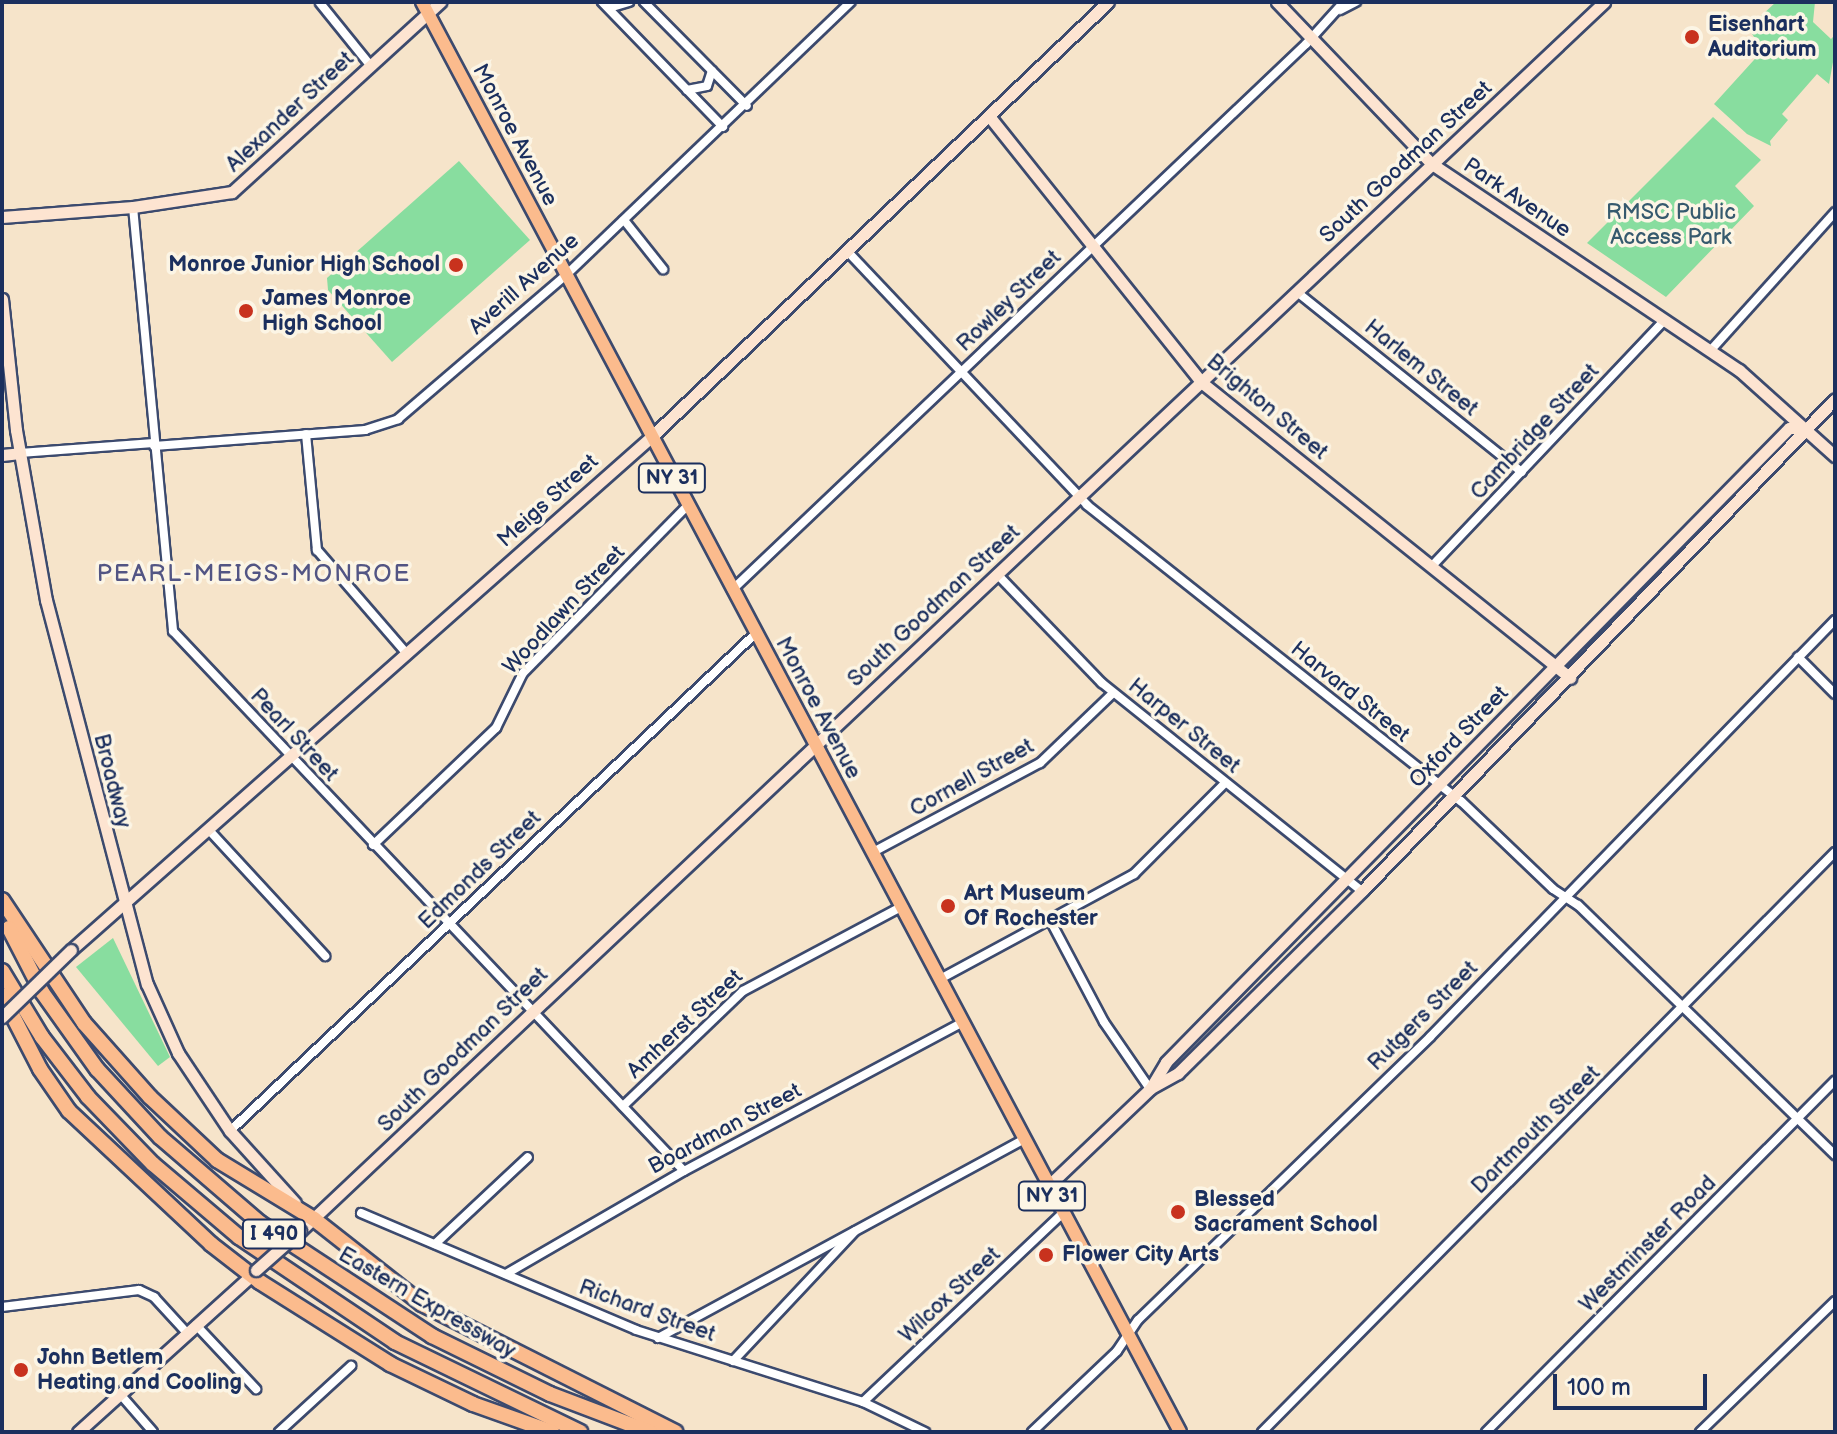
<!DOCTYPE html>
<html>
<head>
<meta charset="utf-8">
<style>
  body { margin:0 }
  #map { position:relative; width:1837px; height:1434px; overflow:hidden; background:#f6e4ca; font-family:"Balsamiq Sans",sans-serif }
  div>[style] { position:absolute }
  .green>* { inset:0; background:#88dd9f }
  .roads { filter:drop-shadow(2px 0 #3c4a6e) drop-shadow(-2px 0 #3c4a6e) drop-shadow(0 2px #3c4a6e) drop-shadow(0 -2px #3c4a6e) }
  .street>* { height:8px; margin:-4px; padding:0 4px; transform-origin:4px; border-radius:4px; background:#fff }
  .secondary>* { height:11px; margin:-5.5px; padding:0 5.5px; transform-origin:5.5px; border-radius:5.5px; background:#fde4d1 }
  .primary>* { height:12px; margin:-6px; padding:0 6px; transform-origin:6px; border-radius:6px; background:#fbbb8d }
  .highway>* { height:14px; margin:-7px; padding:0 7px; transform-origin:7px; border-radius:7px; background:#fbbb8d }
  .bridges { filter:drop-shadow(2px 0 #3c4a6e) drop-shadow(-2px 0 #3c4a6e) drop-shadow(0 2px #3c4a6e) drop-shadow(0 -2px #3c4a6e) }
  .secondary-bridge>* { height:11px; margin:-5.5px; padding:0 5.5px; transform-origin:5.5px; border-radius:5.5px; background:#fde4d1 }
  .dots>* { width:22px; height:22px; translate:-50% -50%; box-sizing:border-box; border:4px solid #fcf5e5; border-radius:50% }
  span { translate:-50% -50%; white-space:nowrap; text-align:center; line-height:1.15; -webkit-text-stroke:7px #fcf5e5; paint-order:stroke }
  .shield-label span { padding:2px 6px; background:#fcf5e5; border:2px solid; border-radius:6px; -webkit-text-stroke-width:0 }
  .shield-label { font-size:20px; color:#1b2f5e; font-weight:700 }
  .poi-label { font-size:22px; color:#1b2f5e; font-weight:700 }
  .left { translate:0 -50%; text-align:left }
  .right { translate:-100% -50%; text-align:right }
  .street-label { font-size:22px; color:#1b2f5e }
  .park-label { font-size:22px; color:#365a6e }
  .neighbourhood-label { font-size:24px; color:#525584; letter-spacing:2px }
  .frame { position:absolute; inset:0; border:4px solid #1b2f5e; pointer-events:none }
  .scale { position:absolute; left:1553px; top:1374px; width:154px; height:36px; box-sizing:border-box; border:4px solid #1b2f5e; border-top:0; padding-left:10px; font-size:24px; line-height:28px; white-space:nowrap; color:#1b2f5e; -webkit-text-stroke:6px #fcf5e5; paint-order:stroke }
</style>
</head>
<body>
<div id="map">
  <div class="green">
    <i style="clip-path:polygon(1776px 2px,1815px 2px,1813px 22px,1831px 39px,1835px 35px,1835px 51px,1829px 84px,1817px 74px,1782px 114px,1788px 120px,1770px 141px,1771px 146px,1747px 134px,1714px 104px,1763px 50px,1748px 28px)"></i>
    <i style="clip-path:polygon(1713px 117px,1761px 160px,1735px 186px,1754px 206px,1666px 297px,1587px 243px)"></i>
    <i style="clip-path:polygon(459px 161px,530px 240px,392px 362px,328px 290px,327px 278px)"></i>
    <i style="clip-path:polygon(113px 938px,170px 1057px,158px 1066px,76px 967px)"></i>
  </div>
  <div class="roads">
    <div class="street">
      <i style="left:602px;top:2px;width:174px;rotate:45.9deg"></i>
      <i style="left:644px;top:2px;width:146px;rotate:45.3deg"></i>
      <i style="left:320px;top:3px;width:80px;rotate:51.1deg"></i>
      <i style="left:609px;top:8px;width:21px;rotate:-17deg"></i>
      <i style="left:1340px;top:10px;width:18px;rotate:-27deg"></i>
      <i style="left:687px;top:90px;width:20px;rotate:-11deg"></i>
      <i style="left:707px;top:86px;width:16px;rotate:-72deg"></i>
      <i style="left:133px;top:207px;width:426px;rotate:84.6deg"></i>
      <i style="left:173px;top:631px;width:743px;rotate:46.58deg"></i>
      <i style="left:624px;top:220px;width:63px;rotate:51.5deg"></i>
      <i style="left:848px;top:252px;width:348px;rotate:46.6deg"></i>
      <i style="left:1087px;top:505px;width:477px;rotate:38.4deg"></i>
      <i style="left:1461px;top:801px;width:127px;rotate:43.7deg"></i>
      <i style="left:1553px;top:889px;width:30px;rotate:33deg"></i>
      <i style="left:1578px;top:905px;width:359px;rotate:44.2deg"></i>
      <i style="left:1297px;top:292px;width:288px;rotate:38.7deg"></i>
      <i style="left:1710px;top:351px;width:187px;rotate:-48deg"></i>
      <i style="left:306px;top:434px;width:117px;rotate:84.6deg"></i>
      <i style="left:317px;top:550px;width:138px;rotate:49.1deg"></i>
      <i style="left:154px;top:446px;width:212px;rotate:-4.3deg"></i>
      <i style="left:365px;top:430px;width:35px;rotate:-18deg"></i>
      <i style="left:398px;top:419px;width:223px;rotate:-40.6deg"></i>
      <i style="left:567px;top:274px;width:393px;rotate:-43.8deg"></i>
      <i style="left:20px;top:453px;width:134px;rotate:-4.3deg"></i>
      <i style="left:1431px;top:567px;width:339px;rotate:-46.6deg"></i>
      <i style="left:997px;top:574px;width:151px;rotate:46.1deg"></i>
      <i style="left:1102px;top:683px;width:333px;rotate:38.7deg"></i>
      <i style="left:732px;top:590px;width:792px;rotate:-43.57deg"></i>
      <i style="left:1306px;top:44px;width:57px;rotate:-47.9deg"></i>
      <i style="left:1798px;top:657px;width:52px;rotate:45deg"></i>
      <i style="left:208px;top:829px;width:173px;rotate:47.3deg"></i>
      <i style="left:373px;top:845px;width:170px;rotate:-43.6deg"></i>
      <i style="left:496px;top:728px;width:61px;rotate:-63.9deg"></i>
      <i style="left:523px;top:673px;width:234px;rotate:-45.5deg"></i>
      <i style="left:875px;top:851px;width:187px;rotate:-28.1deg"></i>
      <i style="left:1040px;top:763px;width:101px;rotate:-43.8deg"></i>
      <i style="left:1050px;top:920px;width:115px;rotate:62.1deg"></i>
      <i style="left:1104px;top:1022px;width:81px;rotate:55.5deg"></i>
      <i style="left:940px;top:979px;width:221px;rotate:-28.4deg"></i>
      <i style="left:1134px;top:874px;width:129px;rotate:-45deg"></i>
      <i style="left:623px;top:1106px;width:166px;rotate:-43.8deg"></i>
      <i style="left:743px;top:991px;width:181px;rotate:-28deg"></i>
      <i style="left:230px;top:1131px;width:723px;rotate:-43.43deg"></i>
      <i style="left:361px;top:1213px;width:299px;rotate:23deg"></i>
      <i style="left:636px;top:1330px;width:238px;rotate:17.6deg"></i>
      <i style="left:863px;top:1402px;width:69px;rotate:25.8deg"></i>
      <i style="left:435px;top:1244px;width:127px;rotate:-43.1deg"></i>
      <i style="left:506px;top:1274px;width:206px;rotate:-30.1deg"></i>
      <i style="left:684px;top:1171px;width:316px;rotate:-28.1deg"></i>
      <i style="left:2px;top:1307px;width:138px;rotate:-7.1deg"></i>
      <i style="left:139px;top:1290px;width:17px;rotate:25deg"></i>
      <i style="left:154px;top:1297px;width:49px;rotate:47.5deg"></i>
      <i style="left:196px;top:1325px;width:88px;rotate:46.8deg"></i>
      <i style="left:658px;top:1338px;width:415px;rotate:-28.5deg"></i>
      <i style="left:733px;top:1361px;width:178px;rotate:-46.8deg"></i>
      <i style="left:120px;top:1394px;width:50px;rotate:49deg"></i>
      <i style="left:863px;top:1402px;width:274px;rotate:-43.4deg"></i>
      <i style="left:279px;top:1432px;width:98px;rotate:-42.5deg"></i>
      <i style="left:1032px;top:1432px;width:117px;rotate:-43.6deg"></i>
      <i style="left:1117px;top:1351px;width:37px;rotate:-56deg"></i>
      <i style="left:1138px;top:1320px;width:407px;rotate:-44.1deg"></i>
      <i style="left:1430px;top:1037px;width:581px;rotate:-45.84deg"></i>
      <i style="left:1262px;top:1432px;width:815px;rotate:-45.35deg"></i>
      <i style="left:1486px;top:1432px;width:495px;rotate:-45.2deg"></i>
      <i style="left:1700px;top:1432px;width:188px;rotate:-44.1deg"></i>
    </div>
    <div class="secondary">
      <i style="left:1277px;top:2px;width:224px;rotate:46.3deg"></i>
      <i style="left:1432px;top:164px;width:370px;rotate:33.9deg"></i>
      <i style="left:1739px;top:370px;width:129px;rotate:41.9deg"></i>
      <i style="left:989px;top:116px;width:340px;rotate:51.4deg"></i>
      <i style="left:1201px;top:382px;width:473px;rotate:38.7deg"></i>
      <i style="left:2px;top:217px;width:131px;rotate:-4.4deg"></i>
      <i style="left:133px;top:207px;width:100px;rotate:-8.6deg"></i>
      <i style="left:232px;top:192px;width:282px;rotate:-42.4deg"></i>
      <i style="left:2px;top:299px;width:132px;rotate:83.9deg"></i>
      <i style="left:16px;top:430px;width:173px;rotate:80deg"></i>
      <i style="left:46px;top:600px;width:397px;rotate:75.3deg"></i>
      <i style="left:147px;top:984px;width:76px;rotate:65.8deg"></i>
      <i style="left:178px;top:1053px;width:94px;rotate:56.3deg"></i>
      <i style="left:230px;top:1131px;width:97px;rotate:47.9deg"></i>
      <i style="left:2px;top:455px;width:18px;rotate:-6deg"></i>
      <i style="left:71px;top:950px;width:773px;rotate:-41.49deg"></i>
      <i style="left:650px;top:438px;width:632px;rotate:-43.59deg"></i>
      <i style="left:1151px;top:1088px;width:31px;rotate:-29deg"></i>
      <i style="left:1178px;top:1073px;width:259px;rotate:-44.7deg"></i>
      <i style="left:1362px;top:891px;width:682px;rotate:-46.13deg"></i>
      <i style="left:1047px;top:1187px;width:142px;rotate:-43.6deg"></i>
      <i style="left:1150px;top:1089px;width:31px;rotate:-59deg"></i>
      <i style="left:1166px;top:1062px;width:889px;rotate:-45.5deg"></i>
      <i style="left:1789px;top:428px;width:16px"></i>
      <i style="left:300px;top:1231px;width:1792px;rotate:-43.3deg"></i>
      <i style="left:78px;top:1432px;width:240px;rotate:-42.1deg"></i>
    </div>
    <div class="primary">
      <i style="left:422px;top:2px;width:1618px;rotate:62.07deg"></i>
    </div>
    <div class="highway">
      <i style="left:2px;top:900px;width:148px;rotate:56.3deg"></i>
      <i style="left:84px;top:1023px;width:99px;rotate:48.3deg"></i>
      <i style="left:150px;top:1097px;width:92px;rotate:43.2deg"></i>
      <i style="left:217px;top:1160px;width:114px;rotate:31.3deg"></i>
      <i style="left:314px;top:1219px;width:137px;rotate:38.2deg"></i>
      <i style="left:422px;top:1304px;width:284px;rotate:26.8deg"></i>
      <i style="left:9px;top:928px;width:72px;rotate:62.7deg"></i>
      <i style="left:42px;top:992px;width:95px;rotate:54.5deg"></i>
      <i style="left:97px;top:1069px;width:93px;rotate:47.2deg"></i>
      <i style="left:160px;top:1137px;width:132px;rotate:40.7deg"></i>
      <i style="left:260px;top:1223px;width:206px;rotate:33.3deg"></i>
      <i style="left:432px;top:1336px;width:131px;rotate:26.2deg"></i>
      <i style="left:550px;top:1394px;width:107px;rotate:20.8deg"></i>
      <i style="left:2px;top:971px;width:77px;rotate:58.8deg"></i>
      <i style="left:42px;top:1037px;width:76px;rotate:52.5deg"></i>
      <i style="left:88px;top:1097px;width:93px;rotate:45.9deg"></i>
      <i style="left:153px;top:1164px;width:113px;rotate:40.3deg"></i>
      <i style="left:239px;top:1237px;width:188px;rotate:33.9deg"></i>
      <i style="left:395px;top:1342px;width:206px;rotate:25.9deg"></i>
      <i style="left:2px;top:995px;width:83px;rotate:62.8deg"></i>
      <i style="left:40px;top:1069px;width:51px;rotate:55.4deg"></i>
      <i style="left:69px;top:1111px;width:195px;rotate:43.1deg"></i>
      <i style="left:211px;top:1244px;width:62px;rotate:37.8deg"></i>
      <i style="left:260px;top:1282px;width:154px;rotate:32.2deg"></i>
      <i style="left:390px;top:1364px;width:92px;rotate:25.7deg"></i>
      <i style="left:473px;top:1404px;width:84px;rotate:19.5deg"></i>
    </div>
  </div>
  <div class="bridges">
    <div class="secondary-bridge">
      <i style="left:2px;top:1017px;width:96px;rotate:-44.2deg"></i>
      <i style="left:256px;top:1270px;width:59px;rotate:-41.6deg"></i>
    </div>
  </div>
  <div class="dots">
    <i style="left:1692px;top:37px;background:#c8321e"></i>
    <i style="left:456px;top:265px;background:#c8321e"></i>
    <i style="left:246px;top:311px;background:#c8321e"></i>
    <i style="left:948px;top:906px;background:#c8321e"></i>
    <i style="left:1178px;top:1212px;background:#c8321e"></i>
    <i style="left:1046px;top:1255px;background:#c8321e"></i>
    <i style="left:21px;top:1370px;background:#c8321e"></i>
  </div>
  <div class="shield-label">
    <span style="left:672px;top:478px">NY 31</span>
    <span style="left:1052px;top:1196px">NY 31</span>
    <span style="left:274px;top:1234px">I 490</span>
  </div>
  <div class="poi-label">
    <span class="left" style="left:1708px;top:37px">Eisenhart<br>Auditorium</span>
    <span class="right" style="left:440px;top:265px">Monroe Junior High School</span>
    <span class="left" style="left:262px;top:311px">James Monroe<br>High School</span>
    <span class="left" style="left:964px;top:906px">Art Museum<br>Of Rochester</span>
    <span class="left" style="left:1194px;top:1212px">Blessed<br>Sacrament School</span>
    <span class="left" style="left:1062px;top:1255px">Flower City Arts</span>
    <span class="left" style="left:37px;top:1370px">John Betlem<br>Heating and Cooling</span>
  </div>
  <div class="street-label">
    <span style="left:290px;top:112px;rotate:-43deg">Alexander Street</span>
    <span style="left:515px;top:135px;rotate:62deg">Monroe Avenue</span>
    <span style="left:1406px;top:162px;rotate:-43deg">South Goodman Street</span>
    <span style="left:1517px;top:198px;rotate:34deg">Park Avenue</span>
    <span style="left:524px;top:284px;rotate:-42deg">Averill Avenue</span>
    <span style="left:1009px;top:301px;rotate:-44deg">Rowley Street</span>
    <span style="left:1421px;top:368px;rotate:39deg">Harlem Street</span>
    <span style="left:1267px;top:407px;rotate:40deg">Brighton Street</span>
    <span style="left:1535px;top:432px;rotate:-47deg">Cambridge Street</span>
    <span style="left:548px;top:501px;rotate:-42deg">Meigs Street</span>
    <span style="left:934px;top:606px;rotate:-43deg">South Goodman Street</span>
    <span style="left:564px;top:610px;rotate:-47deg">Woodlawn Street</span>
    <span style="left:1350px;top:692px;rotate:39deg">Harvard Street</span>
    <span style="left:818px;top:708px;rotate:62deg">Monroe Avenue</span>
    <span style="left:1184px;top:726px;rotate:39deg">Harper Street</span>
    <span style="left:294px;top:735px;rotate:47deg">Pearl Street</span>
    <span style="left:1459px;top:737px;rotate:-46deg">Oxford Street</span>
    <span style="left:972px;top:778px;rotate:-29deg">Cornell Street</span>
    <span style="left:112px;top:781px;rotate:76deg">Broadway</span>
    <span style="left:480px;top:870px;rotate:-44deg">Edmonds Street</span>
    <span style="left:1423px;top:1016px;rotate:-45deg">Rutgers Street</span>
    <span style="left:685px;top:1024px;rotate:-43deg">Amherst Street</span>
    <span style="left:463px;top:1050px;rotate:-44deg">South Goodman Street</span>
    <span style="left:725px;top:1129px;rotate:-28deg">Boardman Street</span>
    <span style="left:1536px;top:1130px;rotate:-45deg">Dartmouth Street</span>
    <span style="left:1648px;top:1244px;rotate:-45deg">Westminster Road</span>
    <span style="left:950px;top:1295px;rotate:-43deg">Wilcox Street</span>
    <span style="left:427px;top:1303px;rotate:30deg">Eastern Expressway</span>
    <span style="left:647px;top:1311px;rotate:20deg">Richard Street</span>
  </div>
  <div class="park-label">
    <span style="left:1671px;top:225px">RMSC Public<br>Access Park</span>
  </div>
  <div class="neighbourhood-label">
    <span style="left:254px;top:574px">PEARL-MEIGS-MONROE</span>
  </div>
  <div class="frame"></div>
  <div class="scale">100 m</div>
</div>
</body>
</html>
